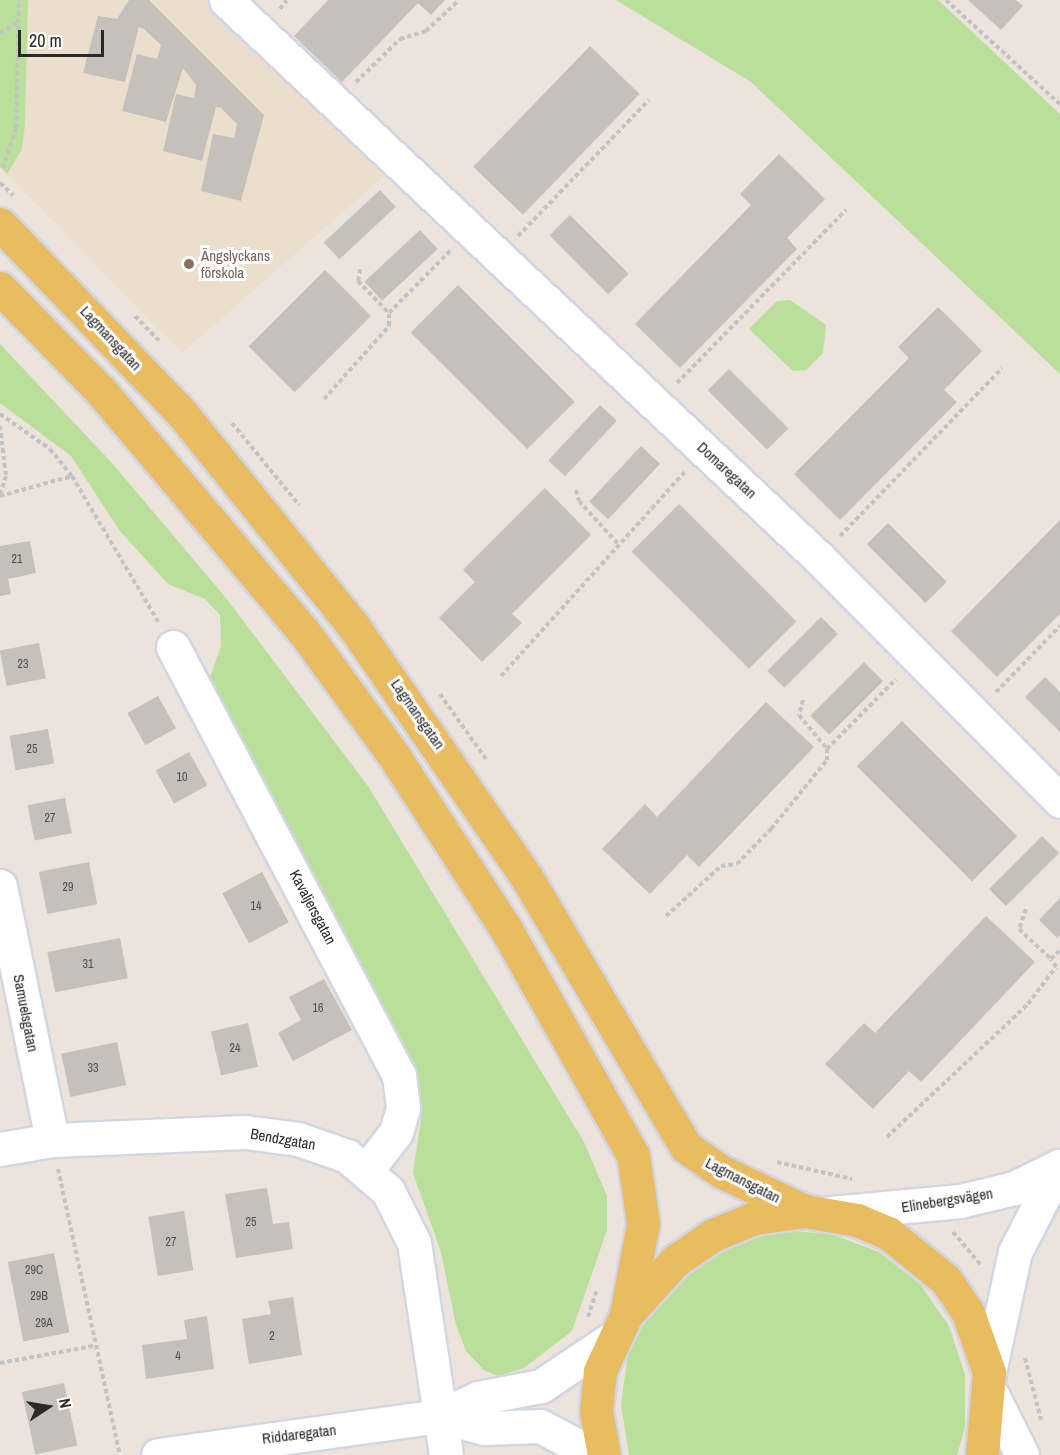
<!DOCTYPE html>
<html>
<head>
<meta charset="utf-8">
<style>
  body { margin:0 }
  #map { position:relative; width:1060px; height:1455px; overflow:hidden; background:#ebe3dc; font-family:"Archivo Narrow",sans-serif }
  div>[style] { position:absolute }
  .education>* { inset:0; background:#ecdecc }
  .green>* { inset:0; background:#b9df9a }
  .building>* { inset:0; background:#c6c0bb; transform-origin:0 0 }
  .path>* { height:4px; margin-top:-2px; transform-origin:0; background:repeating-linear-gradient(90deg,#c3c3c3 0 4.5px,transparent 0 7.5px) }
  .roads { filter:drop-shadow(2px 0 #d1d6e2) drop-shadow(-2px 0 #d1d6e2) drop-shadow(0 2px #d1d6e2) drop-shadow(0 -2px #d1d6e2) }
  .minor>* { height:33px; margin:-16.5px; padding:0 16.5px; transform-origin:16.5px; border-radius:16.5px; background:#fff }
  .major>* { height:33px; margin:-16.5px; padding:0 16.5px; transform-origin:16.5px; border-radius:16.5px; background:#eabc61 }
  .dots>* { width:16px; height:16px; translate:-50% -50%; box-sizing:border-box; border:3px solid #fff; border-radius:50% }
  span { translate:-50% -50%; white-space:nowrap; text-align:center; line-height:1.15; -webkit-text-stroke:6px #fff; paint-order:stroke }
  .number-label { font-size:12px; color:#504f4e }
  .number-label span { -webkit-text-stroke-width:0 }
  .education-label { font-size:15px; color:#785e54 }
  .left { translate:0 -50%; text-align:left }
  .street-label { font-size:15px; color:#292929 }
  .north { position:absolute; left:18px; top:1377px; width:60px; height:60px; -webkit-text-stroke:4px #fff; paint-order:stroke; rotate:78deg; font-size:16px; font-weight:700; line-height:24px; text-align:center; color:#292929 }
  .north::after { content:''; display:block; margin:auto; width:21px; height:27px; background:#292929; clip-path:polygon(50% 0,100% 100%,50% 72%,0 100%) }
  .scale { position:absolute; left:18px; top:30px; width:86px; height:27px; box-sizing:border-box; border:3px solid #292929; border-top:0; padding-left:8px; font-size:18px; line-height:21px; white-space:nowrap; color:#292929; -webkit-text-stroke:4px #fff; paint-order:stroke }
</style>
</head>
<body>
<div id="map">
  <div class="education">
    <i style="clip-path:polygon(28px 0,212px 0,386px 174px,182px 353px,7px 174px,22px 149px,25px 125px)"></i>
  </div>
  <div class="green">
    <i style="clip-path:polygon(0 0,28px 0,25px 125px,22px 149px,7px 174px,0 167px)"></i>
    <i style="clip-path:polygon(616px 0,938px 0,1060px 114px,1060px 374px,751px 82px)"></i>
    <i style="clip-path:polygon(790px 300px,826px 325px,823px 353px,806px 370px,793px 371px,749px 329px,777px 301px)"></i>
    <i style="clip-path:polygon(0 344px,112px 463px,226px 598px,368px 786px,584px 1142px,607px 1196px,607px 1230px,572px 1331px,524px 1368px,499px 1376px,485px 1371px,466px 1351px,456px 1325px,441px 1252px,413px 1173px,421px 1120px,416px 1088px,208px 683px,221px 646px,220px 615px,205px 599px,168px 584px,120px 531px,71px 456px,0 403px)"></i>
    <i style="clip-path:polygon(779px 1230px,831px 1234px,879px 1252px,920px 1284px,949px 1326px,965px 1375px,965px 1427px,957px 1455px,629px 1455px,621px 1405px,628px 1353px,650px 1307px,684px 1268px,729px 1242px)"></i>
  </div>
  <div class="building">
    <i style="clip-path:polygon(129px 0,149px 0,264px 115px,241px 201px,201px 191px,213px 134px,234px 138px,237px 124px,221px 108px,216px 107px,202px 161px,163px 151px,176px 94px,194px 98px,196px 85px,183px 68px,166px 122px,122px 111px,137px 54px,157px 59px,161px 45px,144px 29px,139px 27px,125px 82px,83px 73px,98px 16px,117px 19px)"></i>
    <i style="clip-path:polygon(328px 0,445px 0,431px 15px,418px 3px,342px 82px,294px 36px)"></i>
    <i style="clip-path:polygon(968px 0,1016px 0,1023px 6px,1001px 30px)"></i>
    <i style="left:590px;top:46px;width:69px;height:168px;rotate:44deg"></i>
    <i style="clip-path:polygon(779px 154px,825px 199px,787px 238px,797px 249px,680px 368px,635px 324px,751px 205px,740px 194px)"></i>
    <i style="left:380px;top:190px;width:23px;height:77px;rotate:47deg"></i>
    <i style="left:570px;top:215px;width:83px;height:29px;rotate:45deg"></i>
    <i style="left:420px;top:230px;width:26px;height:76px;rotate:47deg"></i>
    <i style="left:325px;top:270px;width:65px;height:108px;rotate:45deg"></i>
    <i style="left:458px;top:285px;width:165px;height:67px;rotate:45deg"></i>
    <i style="clip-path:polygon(938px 307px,982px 351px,944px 390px,957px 402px,840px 520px,794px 474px,909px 358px,898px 347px)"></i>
    <i style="left:729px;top:369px;width:84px;height:30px;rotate:45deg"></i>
    <i style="left:600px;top:405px;width:23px;height:76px;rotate:43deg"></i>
    <i style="left:641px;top:446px;width:26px;height:76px;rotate:43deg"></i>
    <i style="clip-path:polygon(545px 488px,591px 535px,512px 614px,522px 623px,482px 662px,439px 618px,475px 582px,463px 570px)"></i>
    <i style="left:679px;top:504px;width:166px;height:67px;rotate:45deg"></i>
    <i style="clip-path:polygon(1060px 520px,1060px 614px,997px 677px,951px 631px)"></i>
    <i style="left:888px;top:523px;width:83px;height:30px;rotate:45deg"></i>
    <i style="clip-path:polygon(30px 541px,36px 573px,8px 579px,11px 594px,0 596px,0 546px)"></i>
    <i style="left:821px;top:617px;width:24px;height:76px;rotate:45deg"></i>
    <i style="left:39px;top:643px;width:36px;height:40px;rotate:79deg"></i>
    <i style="left:864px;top:662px;width:27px;height:76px;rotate:45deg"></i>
    <i style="clip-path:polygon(1045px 677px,1060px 692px,1060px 732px,1025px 697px)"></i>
    <i style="left:158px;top:696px;width:37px;height:35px;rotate:61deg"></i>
    <i style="clip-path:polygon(766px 702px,814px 747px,699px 867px,687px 855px,650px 894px,602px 849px,645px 804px,657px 817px)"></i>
    <i style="left:902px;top:721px;width:163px;height:64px;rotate:45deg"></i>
    <i style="left:48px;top:729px;width:35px;height:39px;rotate:80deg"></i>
    <i style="left:189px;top:752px;width:38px;height:38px;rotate:61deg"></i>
    <i style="left:65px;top:798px;width:36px;height:38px;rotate:79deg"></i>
    <i style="left:1042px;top:836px;width:24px;height:75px;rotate:45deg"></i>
    <i style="left:89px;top:862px;width:43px;height:51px;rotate:79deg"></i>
    <i style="left:262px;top:872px;width:57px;height:45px;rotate:62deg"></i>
    <i style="clip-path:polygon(1060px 898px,1060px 935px,1057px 938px,1039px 920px)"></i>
    <i style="clip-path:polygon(986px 916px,1035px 962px,921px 1082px,909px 1071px,873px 1109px,825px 1064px,864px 1023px,875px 1033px)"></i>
    <i style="left:120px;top:938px;width:41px;height:74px;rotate:79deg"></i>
    <i style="clip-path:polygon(324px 979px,352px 1030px,293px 1061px,278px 1033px,301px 1020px,289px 997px)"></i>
    <i style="left:248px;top:1023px;width:45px;height:38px;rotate:77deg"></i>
    <i style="left:117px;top:1042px;width:44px;height:57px;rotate:78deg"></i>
    <i style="clip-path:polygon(267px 1188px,273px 1224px,289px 1222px,293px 1249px,236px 1258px,225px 1194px)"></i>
    <i style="left:184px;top:1211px;width:60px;height:36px;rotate:81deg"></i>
    <i style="left:54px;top:1253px;width:81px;height:47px;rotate:79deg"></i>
    <i style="clip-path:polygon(293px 1297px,302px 1355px,249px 1364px,242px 1319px,271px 1314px,268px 1301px)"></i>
    <i style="clip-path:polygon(207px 1316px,214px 1369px,146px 1379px,142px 1345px,187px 1339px,184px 1320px)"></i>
    <i style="left:64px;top:1383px;width:64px;height:43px;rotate:78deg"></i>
  </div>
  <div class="path">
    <i style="left:946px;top:0;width:154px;rotate:42.4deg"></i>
    <i style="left:280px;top:9px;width:11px;rotate:-52deg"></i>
    <i style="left:0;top:33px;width:21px;rotate:-31deg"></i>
    <i style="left:356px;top:82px;width:62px;rotate:-44.3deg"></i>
    <i style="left:400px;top:39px;width:27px;rotate:-17deg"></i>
    <i style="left:426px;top:31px;width:45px;rotate:-43.2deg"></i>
    <i style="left:3px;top:168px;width:42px;rotate:-72deg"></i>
    <i style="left:16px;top:128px;width:128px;rotate:-88.7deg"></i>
    <i style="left:0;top:183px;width:18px;rotate:43deg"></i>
    <i style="left:518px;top:236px;width:189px;rotate:-46.1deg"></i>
    <i style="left:360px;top:269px;width:12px;rotate:99deg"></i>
    <i style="left:358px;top:281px;width:45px;rotate:45.9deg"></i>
    <i style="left:135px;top:316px;width:35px;rotate:46deg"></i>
    <i style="left:677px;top:383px;width:242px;rotate:-45.7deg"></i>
    <i style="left:324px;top:399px;width:98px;rotate:-48.3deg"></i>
    <i style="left:389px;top:326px;width:13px;rotate:-90deg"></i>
    <i style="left:389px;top:313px;width:87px;rotate:-45.5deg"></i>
    <i style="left:0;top:414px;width:61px;rotate:35deg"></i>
    <i style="left:50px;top:449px;width:35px;rotate:51deg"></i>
    <i style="left:72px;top:476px;width:171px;rotate:59.4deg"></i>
    <i style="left:232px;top:423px;width:106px;rotate:50.7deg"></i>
    <i style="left:0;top:426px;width:50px;rotate:83.2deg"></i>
    <i style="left:6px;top:476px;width:19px;rotate:108deg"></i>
    <i style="left:576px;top:490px;width:11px;rotate:75deg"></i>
    <i style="left:579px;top:501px;width:59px;rotate:47.7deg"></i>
    <i style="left:0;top:496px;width:75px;rotate:-15.5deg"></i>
    <i style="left:840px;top:536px;width:233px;rotate:-46deg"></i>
    <i style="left:501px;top:676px;width:275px;rotate:-48deg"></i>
    <i style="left:996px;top:692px;width:92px;rotate:-45.9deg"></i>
    <i style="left:440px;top:694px;width:80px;rotate:54.7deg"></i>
    <i style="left:803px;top:700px;width:16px;rotate:105deg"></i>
    <i style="left:799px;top:715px;width:44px;rotate:50.5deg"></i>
    <i style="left:1026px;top:909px;width:21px;rotate:109deg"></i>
    <i style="left:1019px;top:929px;width:44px;rotate:43.2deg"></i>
    <i style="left:666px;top:916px;width:74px;rotate:-42.3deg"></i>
    <i style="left:721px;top:866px;width:16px;rotate:-7deg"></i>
    <i style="left:737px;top:864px;width:49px;rotate:-45.8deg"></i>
    <i style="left:771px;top:829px;width:89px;rotate:-50.9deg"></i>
    <i style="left:827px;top:760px;width:11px;rotate:-90deg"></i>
    <i style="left:827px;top:749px;width:98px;rotate:-45.4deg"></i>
    <i style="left:887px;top:1137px;width:194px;rotate:-43.3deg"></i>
    <i style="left:1028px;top:1004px;width:46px;rotate:-52.9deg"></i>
    <i style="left:1056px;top:967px;width:9px;rotate:-122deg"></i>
    <i style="left:1051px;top:959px;width:13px;rotate:-45deg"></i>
    <i style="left:777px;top:1162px;width:77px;rotate:12.8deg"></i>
    <i style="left:58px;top:1169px;width:293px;rotate:77.8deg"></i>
    <i style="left:953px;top:1232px;width:43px;rotate:49.7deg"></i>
    <i style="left:588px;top:1317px;width:28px;rotate:-72deg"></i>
    <i style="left:1025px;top:1358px;width:64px;rotate:75.5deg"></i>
    <i style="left:0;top:1363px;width:96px;rotate:-10.3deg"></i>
  </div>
  <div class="roads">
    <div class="minor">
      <i style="left:226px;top:0;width:814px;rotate:43.26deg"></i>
      <i style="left:819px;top:558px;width:342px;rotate:45.2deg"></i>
      <i style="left:173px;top:647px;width:484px;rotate:62.2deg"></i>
      <i style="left:399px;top:1075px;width:33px;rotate:83deg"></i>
      <i style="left:403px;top:1108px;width:25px;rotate:106deg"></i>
      <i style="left:396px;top:1132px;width:48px;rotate:127.3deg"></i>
      <i style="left:0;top:886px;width:259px;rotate:78.4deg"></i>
      <i style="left:0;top:1149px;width:53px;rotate:-9.8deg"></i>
      <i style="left:52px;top:1140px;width:193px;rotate:-2.4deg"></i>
      <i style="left:245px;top:1132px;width:53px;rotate:7.5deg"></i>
      <i style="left:298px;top:1139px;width:52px;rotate:19.1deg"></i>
      <i style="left:347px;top:1156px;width:54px;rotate:40.5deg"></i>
      <i style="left:388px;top:1191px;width:58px;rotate:63.4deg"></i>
      <i style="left:414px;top:1243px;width:214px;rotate:81.4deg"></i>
      <i style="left:831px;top:1213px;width:130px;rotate:-5.3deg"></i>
      <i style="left:960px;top:1201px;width:56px;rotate:-13.5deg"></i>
      <i style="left:1014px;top:1188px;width:50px;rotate:-26.1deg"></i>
      <i style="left:989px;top:1372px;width:123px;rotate:-77.8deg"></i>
      <i style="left:1015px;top:1252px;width:97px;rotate:-62.9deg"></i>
      <i style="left:991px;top:1393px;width:69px;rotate:63.4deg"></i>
      <i style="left:440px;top:1416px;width:46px;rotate:15.3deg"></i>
      <i style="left:484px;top:1428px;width:56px;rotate:-2deg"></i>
      <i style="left:540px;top:1426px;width:62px;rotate:27.8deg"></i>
      <i style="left:158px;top:1455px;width:285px;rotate:-7.9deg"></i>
      <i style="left:440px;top:1416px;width:42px;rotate:-25.3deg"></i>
      <i style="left:478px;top:1398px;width:64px;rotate:-10.8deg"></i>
      <i style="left:541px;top:1386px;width:84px;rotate:-33.9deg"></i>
    </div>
    <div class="major">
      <i style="left:0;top:224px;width:260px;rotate:46.1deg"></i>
      <i style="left:180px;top:411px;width:277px;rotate:51.1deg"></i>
      <i style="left:354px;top:627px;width:305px;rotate:55.4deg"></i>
      <i style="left:527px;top:878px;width:312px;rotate:59.4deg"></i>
      <i style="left:686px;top:1147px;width:44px;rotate:34.8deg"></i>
      <i style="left:722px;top:1172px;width:92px;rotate:25.2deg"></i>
      <i style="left:0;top:288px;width:143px;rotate:45.6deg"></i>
      <i style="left:100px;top:390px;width:317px;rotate:49.9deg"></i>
      <i style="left:304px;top:632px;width:153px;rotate:54deg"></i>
      <i style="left:394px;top:756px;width:206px;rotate:57.1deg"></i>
      <i style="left:506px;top:929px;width:259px;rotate:60.7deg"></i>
      <i style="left:633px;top:1155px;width:69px;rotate:81.6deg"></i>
      <i style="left:643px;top:1223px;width:94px;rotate:100.5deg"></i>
      <i style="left:604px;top:1455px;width:45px;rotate:-100.3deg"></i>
      <i style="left:596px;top:1411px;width:40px;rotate:-84.3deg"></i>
      <i style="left:600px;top:1371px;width:62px;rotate:-65.1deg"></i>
      <i style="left:626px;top:1315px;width:73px;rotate:-47.8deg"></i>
      <i style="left:675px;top:1261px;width:46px;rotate:-34.4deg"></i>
      <i style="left:713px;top:1235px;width:44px;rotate:-22.5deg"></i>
      <i style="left:754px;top:1218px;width:51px;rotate:-7.8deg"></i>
      <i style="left:805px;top:1211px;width:53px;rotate:9.8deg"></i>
      <i style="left:857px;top:1220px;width:34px;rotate:23deg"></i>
      <i style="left:888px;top:1233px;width:75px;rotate:39deg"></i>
      <i style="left:946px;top:1280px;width:40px;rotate:56deg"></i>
      <i style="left:968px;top:1313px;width:63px;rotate:70.4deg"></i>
      <i style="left:989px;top:1372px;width:83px;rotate:94.8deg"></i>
    </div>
  </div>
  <div class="dots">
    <i style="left:189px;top:264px;background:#8d6e63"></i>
  </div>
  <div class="number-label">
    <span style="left:17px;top:560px">21</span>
    <span style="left:23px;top:665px">23</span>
    <span style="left:32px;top:750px">25</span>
    <span style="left:182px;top:778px">10</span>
    <span style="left:50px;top:819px">27</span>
    <span style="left:68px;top:888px">29</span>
    <span style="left:256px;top:907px">14</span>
    <span style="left:88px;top:965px">31</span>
    <span style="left:318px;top:1009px">16</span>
    <span style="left:235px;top:1049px">24</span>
    <span style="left:93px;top:1069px">33</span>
    <span style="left:251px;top:1223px">25</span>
    <span style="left:171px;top:1243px">27</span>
    <span style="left:34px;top:1271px">29C</span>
    <span style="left:39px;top:1297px">29B</span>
    <span style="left:44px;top:1324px">29A</span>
    <span style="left:272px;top:1337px">2</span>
    <span style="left:178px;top:1357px">4</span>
  </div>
  <div class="education-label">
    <span class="left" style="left:201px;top:264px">Ängslyckans<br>förskola</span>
  </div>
  <div class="street-label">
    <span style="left:111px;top:338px;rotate:47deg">Lagmansgatan</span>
    <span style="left:727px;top:470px;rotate:43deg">Domaregatan</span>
    <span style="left:418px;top:714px;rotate:55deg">Lagmansgatan</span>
    <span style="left:313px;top:907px;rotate:62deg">Kavaljersgatan</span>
    <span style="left:26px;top:1013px;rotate:79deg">Samuelsgatan</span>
    <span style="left:283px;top:1139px;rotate:10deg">Bendzgatan</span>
    <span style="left:743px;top:1180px;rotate:27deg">Lagmansgatan</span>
    <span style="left:947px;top:1200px;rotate:-9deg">Elinebergsvägen</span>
    <span style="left:299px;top:1434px;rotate:-7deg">Riddaregatan</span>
  </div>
  <div class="north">N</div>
  <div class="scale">20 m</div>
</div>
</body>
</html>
